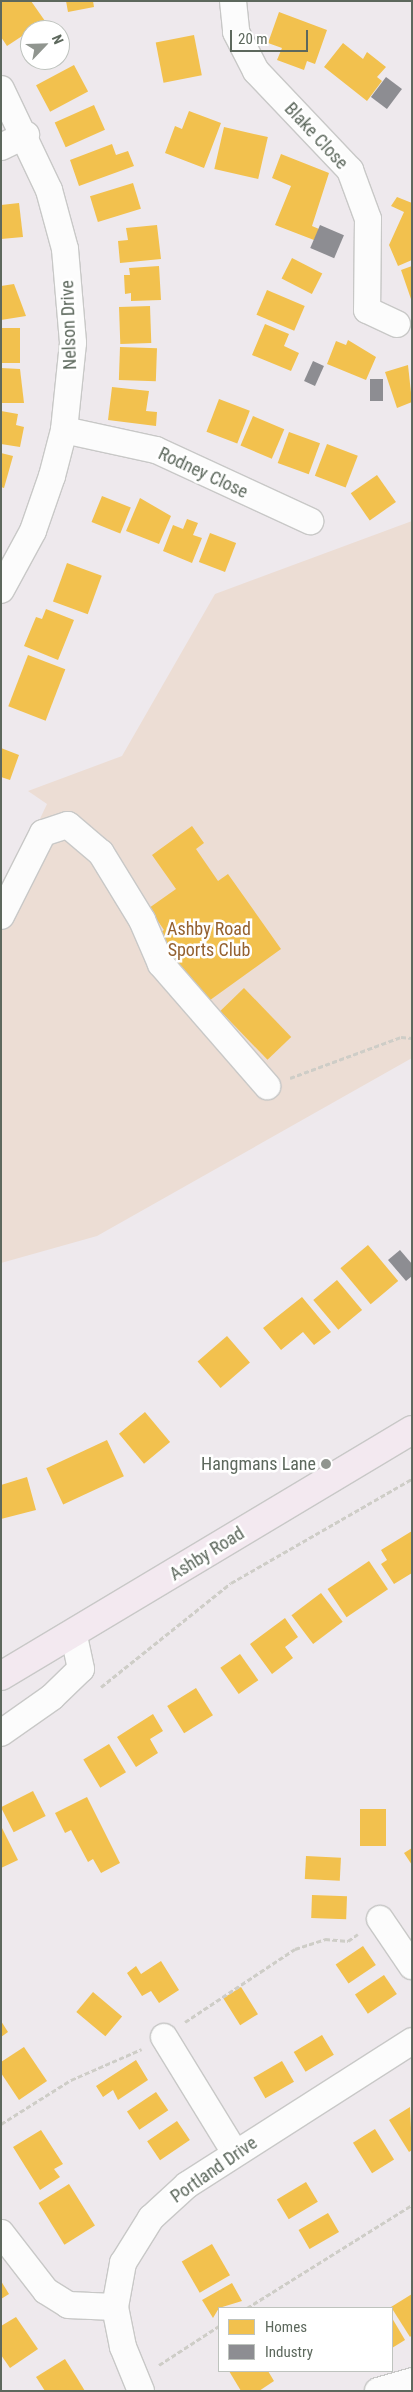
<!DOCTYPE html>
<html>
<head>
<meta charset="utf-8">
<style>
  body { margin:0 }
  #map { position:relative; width:413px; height:2392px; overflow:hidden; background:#eee9ed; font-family:"Roboto Condensed",sans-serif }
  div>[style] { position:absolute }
  .green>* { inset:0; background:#ecddd4 }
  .homes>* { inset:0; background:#f2c14e; transform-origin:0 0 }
  .industry>* { inset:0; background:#8d8d92; transform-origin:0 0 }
  .path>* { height:3px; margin-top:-1.5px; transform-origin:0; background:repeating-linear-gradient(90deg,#cecdc7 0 5px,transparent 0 7.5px) }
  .roads { filter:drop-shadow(1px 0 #c8c8c7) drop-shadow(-1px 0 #c8c8c7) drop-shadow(0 1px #c8c8c7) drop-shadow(0 -1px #c8c8c7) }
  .minor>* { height:26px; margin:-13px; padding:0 13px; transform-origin:13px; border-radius:13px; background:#fcfcfc }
  .major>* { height:28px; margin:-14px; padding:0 14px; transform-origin:14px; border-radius:14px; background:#f3e9f0 }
  .dots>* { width:14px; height:14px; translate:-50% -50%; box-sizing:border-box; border:2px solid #fff; border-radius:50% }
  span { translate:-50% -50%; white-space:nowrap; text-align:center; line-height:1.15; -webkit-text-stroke:5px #fff; paint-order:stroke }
  .street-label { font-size:18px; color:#5d685d }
  .park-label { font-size:18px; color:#946130 }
  .poi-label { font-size:18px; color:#5d685d }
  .right { translate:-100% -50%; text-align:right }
  .frame { position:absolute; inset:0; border:2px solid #5d685d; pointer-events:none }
  .legend { position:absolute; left:218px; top:2307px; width:175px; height:65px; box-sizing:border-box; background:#fff; border:1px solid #bec3be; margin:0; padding:6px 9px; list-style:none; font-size:15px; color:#5d685d }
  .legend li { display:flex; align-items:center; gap:10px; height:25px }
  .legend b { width:25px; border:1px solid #bec3be }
  .north { position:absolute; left:20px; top:20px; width:50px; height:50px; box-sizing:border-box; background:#fff; border:1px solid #bec3be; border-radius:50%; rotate:66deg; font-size:14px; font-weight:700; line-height:20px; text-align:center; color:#5d685d }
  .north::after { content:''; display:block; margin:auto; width:18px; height:22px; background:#90958f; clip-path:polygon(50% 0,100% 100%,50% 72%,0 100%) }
  .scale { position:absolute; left:230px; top:30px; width:78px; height:22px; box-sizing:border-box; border:2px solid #5d685d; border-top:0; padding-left:6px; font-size:15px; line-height:18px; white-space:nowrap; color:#5d685d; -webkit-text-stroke:4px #fff; paint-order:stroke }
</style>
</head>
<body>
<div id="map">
  <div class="green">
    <i style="clip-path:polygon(412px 521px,412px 1058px,97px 1236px,1px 1263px,1px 901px,47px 804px,28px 791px,122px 756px,215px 594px)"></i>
  </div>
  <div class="homes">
    <i style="clip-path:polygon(1px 1px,31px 1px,45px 21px,7px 46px,1px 37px)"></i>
    <i style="clip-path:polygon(66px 1px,93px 1px,94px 7px,68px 12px)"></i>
    <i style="clip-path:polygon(279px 12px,327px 30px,315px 64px,307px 61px,304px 70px,277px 60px,282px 48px,268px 43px)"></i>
    <i style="left:194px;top:35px;width:41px;height:39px;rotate:79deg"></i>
    <i style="clip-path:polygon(343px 43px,363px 59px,367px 52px,386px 67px,377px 77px,382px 81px,367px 101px,324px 67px)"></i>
    <i style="left:74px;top:65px;width:30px;height:43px;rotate:62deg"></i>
    <i style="left:94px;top:105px;width:27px;height:43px;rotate:66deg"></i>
    <i style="clip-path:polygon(189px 111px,221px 123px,204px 168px,165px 153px,175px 126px,182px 129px)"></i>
    <i style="left:224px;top:127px;width:45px;height:43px;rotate:13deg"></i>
    <i style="clip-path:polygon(112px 144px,116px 155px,128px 151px,134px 166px,79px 186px,70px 160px)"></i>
    <i style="clip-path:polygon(281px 154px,329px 173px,312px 226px,319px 229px,314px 240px,275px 225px,291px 186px,272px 178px)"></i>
    <i style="left:133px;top:183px;width:27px;height:45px;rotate:73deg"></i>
    <i style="clip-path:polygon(397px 197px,412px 203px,412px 260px,398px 266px,389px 245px,404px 212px,391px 206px)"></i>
    <i style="clip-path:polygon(19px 203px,23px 237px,1px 239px,1px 205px)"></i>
    <i style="clip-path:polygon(157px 225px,161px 259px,120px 263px,118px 241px,128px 240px,126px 228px)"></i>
    <i style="left:292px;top:258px;width:34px;height:23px;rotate:27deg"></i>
    <i style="clip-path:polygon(159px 266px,161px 300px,131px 301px,131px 293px,125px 294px,124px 275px,130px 275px,129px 268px)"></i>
    <i style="clip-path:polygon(412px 266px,412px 299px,411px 299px,401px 270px)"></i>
    <i style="clip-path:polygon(14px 284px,26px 316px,1px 320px,1px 286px)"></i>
    <i style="left:267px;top:290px;width:41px;height:27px;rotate:23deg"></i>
    <i style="left:150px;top:306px;width:37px;height:31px;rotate:88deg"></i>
    <i style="clip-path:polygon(265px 324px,289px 334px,284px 346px,299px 353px,291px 371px,252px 355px)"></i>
    <i style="left:1px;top:328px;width:19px;height:35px"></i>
    <i style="clip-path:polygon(348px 340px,376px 357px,366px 380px,327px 364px,336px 341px,346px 345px)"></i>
    <i style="left:120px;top:347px;width:37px;height:33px;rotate:2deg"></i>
    <i style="clip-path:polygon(408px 365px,412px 402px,397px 408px,385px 372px)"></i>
    <i style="clip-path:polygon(1px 368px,20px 369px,24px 403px,1px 403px)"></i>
    <i style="clip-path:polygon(112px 387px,149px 391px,146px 411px,157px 412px,156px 426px,108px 420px)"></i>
    <i style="left:219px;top:399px;width:33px;height:35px;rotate:21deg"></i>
    <i style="clip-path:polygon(1px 411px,18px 414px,16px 425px,24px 427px,20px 447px,1px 444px)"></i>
    <i style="left:253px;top:416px;width:34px;height:32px;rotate:23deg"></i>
    <i style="left:289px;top:432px;width:33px;height:33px;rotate:20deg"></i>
    <i style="left:327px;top:444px;width:33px;height:34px;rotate:21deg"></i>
    <i style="clip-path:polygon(1px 453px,13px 456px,4px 488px,1px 487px)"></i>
    <i style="left:377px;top:475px;width:33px;height:32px;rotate:55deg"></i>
    <i style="left:102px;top:496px;width:31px;height:28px;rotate:22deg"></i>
    <i style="clip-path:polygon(140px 498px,171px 516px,159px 544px,126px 531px)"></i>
    <i style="clip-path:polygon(187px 519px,198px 523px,193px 535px,202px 538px,192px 563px,163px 551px,173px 525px,183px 529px)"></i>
    <i style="left:210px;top:533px;width:28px;height:31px;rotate:21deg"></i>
    <i style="left:67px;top:563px;width:37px;height:41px;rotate:20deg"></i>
    <i style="clip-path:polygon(46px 609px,74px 620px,58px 660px,24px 646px,36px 617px,42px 619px)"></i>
    <i style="left:28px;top:655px;width:40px;height:55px;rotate:21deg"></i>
    <i style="clip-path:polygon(1px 748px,19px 755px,10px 780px,1px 777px)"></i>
    <i style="clip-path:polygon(192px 826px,204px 843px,196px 849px,218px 881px,228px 874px,281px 949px,206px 1003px,157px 935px,164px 930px,149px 908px,176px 889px,152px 855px)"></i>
    <i style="left:244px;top:988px;width:68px;height:33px;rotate:46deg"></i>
    <i style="left:368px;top:1245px;width:47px;height:36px;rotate:50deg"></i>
    <i style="left:337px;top:1280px;width:39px;height:31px;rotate:50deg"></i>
    <i style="clip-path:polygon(302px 1297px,331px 1332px,314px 1345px,303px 1332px,281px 1350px,263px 1328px)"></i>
    <i style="left:227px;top:1336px;width:35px;height:39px;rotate:49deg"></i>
    <i style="left:145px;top:1412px;width:39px;height:34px;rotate:50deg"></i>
    <i style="left:107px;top:1440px;width:40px;height:67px;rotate:65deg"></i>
    <i style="clip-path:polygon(27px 1477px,36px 1510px,1px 1519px,1px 1485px)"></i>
    <i style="clip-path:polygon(412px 1531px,412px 1573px,394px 1584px,381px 1564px,387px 1560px,381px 1550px)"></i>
    <i style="left:369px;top:1561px;width:34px;height:50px;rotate:56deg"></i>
    <i style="left:321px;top:1593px;width:36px;height:37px;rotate:53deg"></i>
    <i style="clip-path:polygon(285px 1618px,298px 1637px,285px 1647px,293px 1658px,272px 1674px,250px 1644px)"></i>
    <i style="left:240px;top:1654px;width:32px;height:24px;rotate:55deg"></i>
    <i style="left:196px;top:1688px;width:32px;height:34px;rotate:58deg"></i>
    <i style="clip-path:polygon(153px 1714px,163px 1731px,150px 1739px,158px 1753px,136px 1767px,117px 1737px)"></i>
    <i style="left:109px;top:1744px;width:33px;height:30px;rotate:59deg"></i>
    <i style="left:33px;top:1791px;width:28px;height:36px;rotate:63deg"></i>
    <i style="clip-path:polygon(87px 1797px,120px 1863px,101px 1873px,93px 1859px,88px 1862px,71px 1830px,65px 1833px,55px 1813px)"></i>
    <i style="left:360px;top:1809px;width:26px;height:37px"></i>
    <i style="clip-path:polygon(1px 1826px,18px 1860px,1px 1868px)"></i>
    <i style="clip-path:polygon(412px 1848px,412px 1865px,404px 1853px)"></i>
    <i style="left:306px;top:1856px;width:35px;height:23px;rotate:3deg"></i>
    <i style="left:312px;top:1895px;width:35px;height:23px;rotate:2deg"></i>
    <i style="left:363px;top:1946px;width:23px;height:33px;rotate:56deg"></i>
    <i style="clip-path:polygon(161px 1961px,179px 1990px,159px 2003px,151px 1991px,142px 1996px,127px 1973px,136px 1966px,141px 1974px)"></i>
    <i style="left:384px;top:1975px;width:23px;height:35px;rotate:56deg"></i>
    <i style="left:241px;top:1987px;width:32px;height:21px;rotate:58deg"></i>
    <i style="left:93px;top:1992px;width:38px;height:26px;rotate:40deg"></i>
    <i style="clip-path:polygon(1px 2021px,8px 2032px,1px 2037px)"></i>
    <i style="left:322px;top:2035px;width:23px;height:33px;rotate:59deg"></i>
    <i style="clip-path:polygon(24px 2047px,47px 2081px,19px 2100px,1px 2073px,1px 2062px)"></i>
    <i style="clip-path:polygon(136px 2060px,148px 2080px,118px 2100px,113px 2090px,103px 2097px,96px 2086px)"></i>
    <i style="left:282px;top:2061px;width:24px;height:33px;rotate:60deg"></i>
    <i style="left:156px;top:2092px;width:22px;height:35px;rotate:56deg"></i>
    <i style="clip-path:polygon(410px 2107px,412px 2150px,409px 2152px,389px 2120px)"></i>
    <i style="left:177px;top:2121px;width:23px;height:36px;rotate:56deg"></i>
    <i style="left:375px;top:2129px;width:36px;height:26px;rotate:58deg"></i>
    <i style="clip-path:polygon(41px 2130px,63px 2164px,54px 2169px,60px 2177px,40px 2190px,13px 2147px)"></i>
    <i style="left:306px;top:2182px;width:23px;height:34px;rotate:59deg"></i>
    <i style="left:69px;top:2184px;width:49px;height:36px;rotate:58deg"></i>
    <i style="left:328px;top:2213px;width:22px;height:34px;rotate:60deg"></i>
    <i style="left:212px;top:2244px;width:36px;height:35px;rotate:60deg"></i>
    <i style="clip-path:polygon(1px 2281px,9px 2294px,1px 2299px)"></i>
    <i style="clip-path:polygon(232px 2283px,242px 2301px,219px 2308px,213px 2318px,202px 2300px)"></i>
    <i style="clip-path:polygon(412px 2294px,412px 2335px,410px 2337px,391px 2307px)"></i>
    <i style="clip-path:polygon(16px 2317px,38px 2349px,10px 2368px,1px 2355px,1px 2326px)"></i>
    <i style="clip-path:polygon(392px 2318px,405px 2340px,392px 2348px)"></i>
    <i style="clip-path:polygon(65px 2359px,77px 2378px,85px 2391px,45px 2391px,36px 2377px)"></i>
    <i style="clip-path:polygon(229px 2371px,268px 2371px,274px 2381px,259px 2391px,241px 2391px)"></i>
  </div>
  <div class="industry">
    <i style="left:386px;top:77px;width:20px;height:25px;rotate:37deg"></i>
    <i style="left:320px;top:225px;width:26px;height:25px;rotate:23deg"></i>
    <i style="left:313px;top:361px;width:12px;height:22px;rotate:24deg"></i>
    <i style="left:370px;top:379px;width:13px;height:22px"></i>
    <i style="clip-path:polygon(400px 1250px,412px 1264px,412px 1276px,406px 1281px,388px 1260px)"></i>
  </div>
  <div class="path">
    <i style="left:290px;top:1078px;width:118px;rotate:-20.3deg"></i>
    <i style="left:401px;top:1037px;width:11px;rotate:5deg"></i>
    <i style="left:101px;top:1687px;width:166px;rotate:-38.7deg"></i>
    <i style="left:231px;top:1583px;width:209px;rotate:-29.9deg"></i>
    <i style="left:185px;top:2022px;width:132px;rotate:-33.6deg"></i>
    <i style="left:295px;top:1949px;width:32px;rotate:-18deg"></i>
    <i style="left:325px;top:1939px;width:23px;rotate:5deg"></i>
    <i style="left:348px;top:1941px;width:12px;rotate:-35deg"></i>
    <i style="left:1px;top:2124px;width:83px;rotate:-32.2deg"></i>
    <i style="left:71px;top:2080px;width:77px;rotate:-23.6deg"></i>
    <i style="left:247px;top:2308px;width:195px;rotate:-32deg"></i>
    <i style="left:159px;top:2365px;width:72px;rotate:-33deg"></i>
  </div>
  <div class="roads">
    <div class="minor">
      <i style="left:233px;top:1px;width:31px;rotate:84deg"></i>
      <i style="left:236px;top:32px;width:44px;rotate:62.9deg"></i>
      <i style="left:256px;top:71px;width:137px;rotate:46.5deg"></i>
      <i style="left:350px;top:170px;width:52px;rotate:69.8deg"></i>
      <i style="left:368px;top:219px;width:91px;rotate:90.6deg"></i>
      <i style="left:367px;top:310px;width:33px;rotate:25deg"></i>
      <i style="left:1px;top:89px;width:112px;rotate:64.6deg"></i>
      <i style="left:49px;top:190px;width:61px;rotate:74.8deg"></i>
      <i style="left:65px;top:249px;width:94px;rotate:85.1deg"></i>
      <i style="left:73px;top:343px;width:87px;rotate:95.9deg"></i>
      <i style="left:64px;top:430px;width:48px;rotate:104.6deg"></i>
      <i style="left:52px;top:476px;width:58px;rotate:109.1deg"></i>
      <i style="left:33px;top:531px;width:67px;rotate:118.5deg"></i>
      <i style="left:1px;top:147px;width:28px;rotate:-26deg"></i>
      <i style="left:64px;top:430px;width:94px;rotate:12.3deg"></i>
      <i style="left:156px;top:450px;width:170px;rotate:24.8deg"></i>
      <i style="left:1px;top:916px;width:93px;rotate:-63.2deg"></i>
      <i style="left:43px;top:833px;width:26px;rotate:-18deg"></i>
      <i style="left:68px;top:825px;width:43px;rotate:40.3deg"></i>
      <i style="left:101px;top:853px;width:79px;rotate:58.5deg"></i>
      <i style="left:142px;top:920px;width:48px;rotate:66.6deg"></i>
      <i style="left:161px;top:964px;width:162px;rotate:49deg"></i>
      <i style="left:1px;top:1733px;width:62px;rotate:-35.2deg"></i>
      <i style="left:52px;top:1697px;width:40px;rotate:-44deg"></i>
      <i style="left:81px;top:1669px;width:34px;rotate:-102deg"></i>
      <i style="left:380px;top:1919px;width:57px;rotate:55.8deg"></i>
      <i style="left:164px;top:2037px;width:136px;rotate:58.5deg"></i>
      <i style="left:1px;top:2233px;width:73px;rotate:52.2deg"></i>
      <i style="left:46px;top:2291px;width:26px;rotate:32deg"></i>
      <i style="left:68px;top:2305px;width:47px;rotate:2.4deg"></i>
      <i style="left:141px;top:2391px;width:48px;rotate:-112.2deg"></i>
      <i style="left:123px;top:2347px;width:41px;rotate:-101.3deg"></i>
      <i style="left:115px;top:2307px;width:45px;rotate:-79.7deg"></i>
      <i style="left:123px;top:2263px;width:53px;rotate:-58.1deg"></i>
      <i style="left:151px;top:2218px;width:49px;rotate:-42.5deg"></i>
      <i style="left:187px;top:2185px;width:267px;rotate:-32.6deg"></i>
      <i style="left:378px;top:2391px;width:35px;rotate:-16deg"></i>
    </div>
    <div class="major">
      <i style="left:1px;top:1676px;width:479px;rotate:-30.9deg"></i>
    </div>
  </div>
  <div class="dots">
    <i style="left:326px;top:1464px;background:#90958f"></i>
  </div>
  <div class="street-label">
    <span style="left:316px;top:136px;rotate:47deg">Blake Close</span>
    <span style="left:69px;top:325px;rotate:-92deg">Nelson Drive</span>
    <span style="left:203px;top:473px;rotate:25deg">Rodney Close</span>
    <span style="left:207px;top:1554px;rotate:-32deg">Ashby Road</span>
    <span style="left:214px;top:2170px;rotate:-35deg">Portland Drive</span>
  </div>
  <div class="park-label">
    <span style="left:209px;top:940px">Ashby Road<br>Sports Club</span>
  </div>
  <div class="poi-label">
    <span class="right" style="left:316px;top:1464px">Hangmans Lane</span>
  </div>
  <div class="frame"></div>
  <ul class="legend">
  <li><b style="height:14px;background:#f2c14e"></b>Homes</li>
  <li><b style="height:14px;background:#8d8d92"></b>Industry</li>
  </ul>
  <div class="north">N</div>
  <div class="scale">20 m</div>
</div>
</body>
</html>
